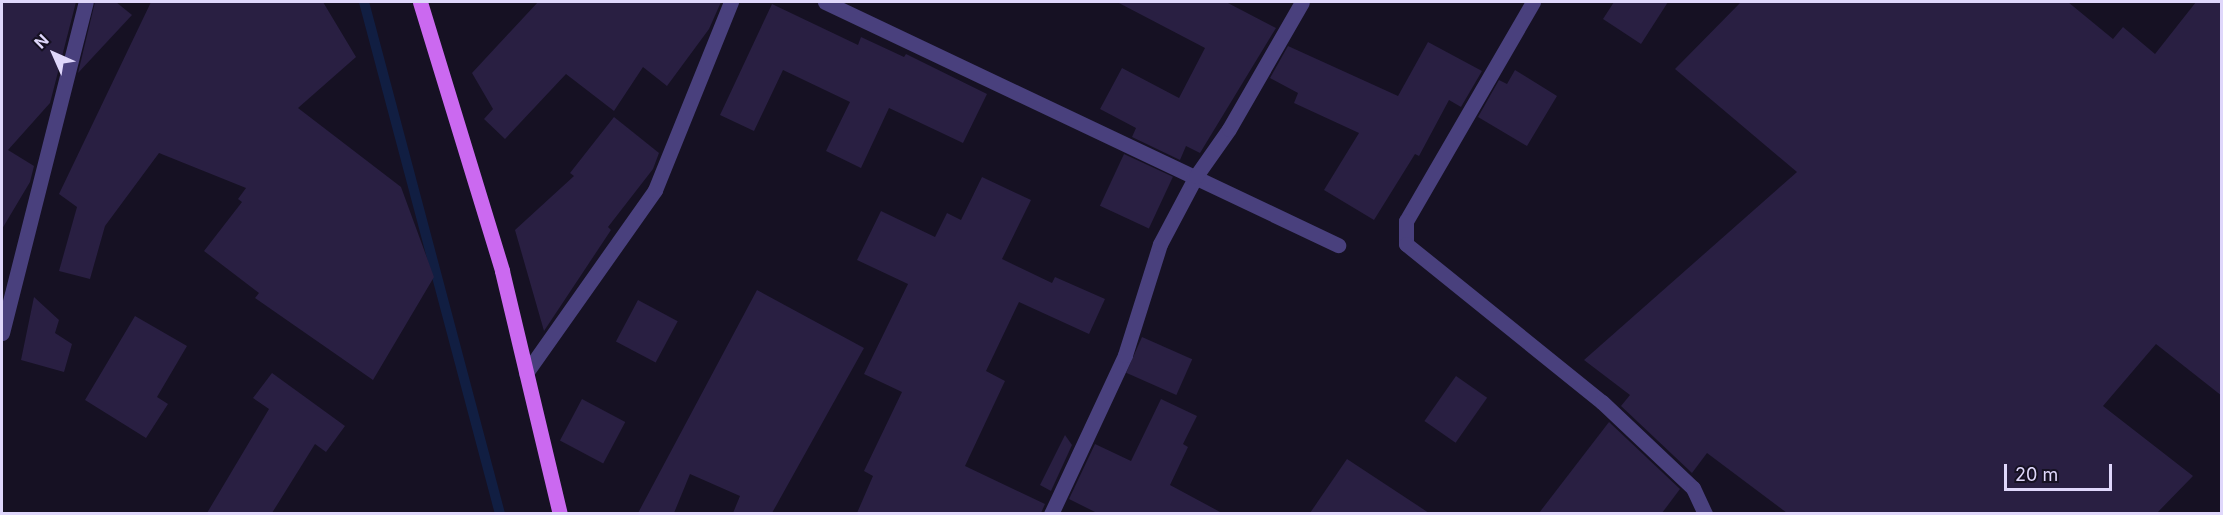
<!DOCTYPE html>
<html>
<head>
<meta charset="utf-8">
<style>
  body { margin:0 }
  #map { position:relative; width:2223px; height:515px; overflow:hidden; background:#161123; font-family:Inter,sans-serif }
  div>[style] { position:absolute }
  .stream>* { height:10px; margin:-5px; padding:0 5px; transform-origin:5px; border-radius:5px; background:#111e42 }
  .building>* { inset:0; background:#291f42; transform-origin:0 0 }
  .minor>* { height:15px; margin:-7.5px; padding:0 7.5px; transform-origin:7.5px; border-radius:7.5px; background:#49407d }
  .major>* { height:15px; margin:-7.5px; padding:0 7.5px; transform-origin:7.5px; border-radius:7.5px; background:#cb69f0 }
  span { translate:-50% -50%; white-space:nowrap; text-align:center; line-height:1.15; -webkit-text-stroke:6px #161123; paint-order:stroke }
  .frame { position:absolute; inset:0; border:3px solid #dfd7fb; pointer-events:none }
  .north { position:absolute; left:24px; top:24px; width:60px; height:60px; -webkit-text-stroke:4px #161123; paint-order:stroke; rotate:315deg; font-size:16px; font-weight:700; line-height:24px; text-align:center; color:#dfd7fb }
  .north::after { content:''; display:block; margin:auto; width:21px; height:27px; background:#dfd7fb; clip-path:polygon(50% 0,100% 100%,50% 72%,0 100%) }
  .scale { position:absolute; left:2004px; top:464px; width:108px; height:27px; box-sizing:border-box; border:3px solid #dfd7fb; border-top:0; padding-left:8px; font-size:18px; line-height:21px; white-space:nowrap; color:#dfd7fb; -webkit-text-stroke:4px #161123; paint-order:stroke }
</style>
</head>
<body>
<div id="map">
  <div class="stream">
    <i style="left:364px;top:2px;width:530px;rotate:75.12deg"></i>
  </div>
  <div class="building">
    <i style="clip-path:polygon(2px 2px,76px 2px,50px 103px,8px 150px,34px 166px,30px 182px,2px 229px)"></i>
    <i style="clip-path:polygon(95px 2px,116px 2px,132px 15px,78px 73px)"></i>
    <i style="clip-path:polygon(151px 2px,323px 2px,356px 57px,298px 108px,401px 187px,434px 277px,373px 380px,255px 298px,259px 293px,204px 251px,242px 202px,238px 199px,246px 188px,159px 153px,105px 226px,90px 279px,59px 271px,77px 207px,59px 194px)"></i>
    <i style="clip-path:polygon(538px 2px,721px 2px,709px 29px,667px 86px,643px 67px,614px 111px,566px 74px,505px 139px,484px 119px,493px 109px,472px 73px)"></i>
    <i style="clip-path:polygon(1117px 2px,1226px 2px,1276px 28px,1200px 153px,1186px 146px,1180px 160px,1132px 137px,1136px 128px,1100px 109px,1122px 68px,1179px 98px,1205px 48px)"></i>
    <i style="clip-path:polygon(1614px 2px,1668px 2px,1641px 44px,1603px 19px)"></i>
    <i style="clip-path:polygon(1741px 2px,2068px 2px,2113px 39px,2123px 27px,2155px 54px,2196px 2px,2222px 2px,2222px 396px,2156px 344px,2103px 406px,2193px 476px,2157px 513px,1787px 513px,1707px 453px,1692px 473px,1621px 406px,1630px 395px,1584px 360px,1797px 172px,1675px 69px)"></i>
    <i style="clip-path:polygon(772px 4px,858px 45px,861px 37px,904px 57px,906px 54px,987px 94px,963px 143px,889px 108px,861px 168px,826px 151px,850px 102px,783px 70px,754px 131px,720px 115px)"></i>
    <i style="clip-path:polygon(1428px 42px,1482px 71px,1461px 107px,1449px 100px,1419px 156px,1415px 154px,1374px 220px,1324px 190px,1359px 133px,1294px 103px,1298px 93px,1270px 78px,1288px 46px,1398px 96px)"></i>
    <i style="clip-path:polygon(1515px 70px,1557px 96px,1527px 146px,1478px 117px,1499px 80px,1507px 84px)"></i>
    <i style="clip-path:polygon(614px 117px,659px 153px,653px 169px,608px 227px,611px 230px,544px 331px,515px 230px,574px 176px,570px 173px)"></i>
    <i style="left:1124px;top:154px;width:54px;height:57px;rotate:25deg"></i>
    <i style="clip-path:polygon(982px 177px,1031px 200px,1002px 259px,1052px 283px,1055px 277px,1105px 299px,1089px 334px,1019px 302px,986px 371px,1005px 381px,965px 466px,1045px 504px,1041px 513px,857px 513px,873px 476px,864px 471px,902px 392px,864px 374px,908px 284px,857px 260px,881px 211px,935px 237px,947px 213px,961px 220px)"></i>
    <i style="clip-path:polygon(757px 290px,864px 348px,772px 513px,733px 513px,740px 496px,690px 474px,674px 513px,638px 513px)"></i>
    <i style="clip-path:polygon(34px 297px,59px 320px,55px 333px,72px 344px,64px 372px,21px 360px)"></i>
    <i style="left:638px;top:300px;width:45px;height:47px;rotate:28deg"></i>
    <i style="clip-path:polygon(135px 316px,187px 346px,157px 397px,168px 404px,146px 438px,85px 400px)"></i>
    <i style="left:1142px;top:337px;width:55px;height:39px;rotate:24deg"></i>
    <i style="clip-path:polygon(272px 373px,345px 426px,326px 452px,315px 444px,272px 513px,207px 513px,269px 409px,253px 398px)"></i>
    <i style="left:1456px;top:376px;width:38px;height:55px;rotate:35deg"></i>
    <i style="left:582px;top:399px;width:49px;height:47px;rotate:28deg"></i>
    <i style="clip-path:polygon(1161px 399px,1197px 416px,1183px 444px,1188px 447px,1170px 485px,1222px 513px,1097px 513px,1069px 499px,1095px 444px,1131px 461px)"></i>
    <i style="clip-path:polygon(1609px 422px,1680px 489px,1662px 513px,1539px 513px)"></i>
    <i style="clip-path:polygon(1065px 435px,1072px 445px,1051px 491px,1040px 485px)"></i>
    <i style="clip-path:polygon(1347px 459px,1429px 513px,1310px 513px)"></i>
  </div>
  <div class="minor">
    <i style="left:825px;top:2px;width:568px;rotate:25.35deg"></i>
    <i style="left:1533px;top:2px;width:253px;rotate:120.1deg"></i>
    <i style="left:1406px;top:221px;width:23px;rotate:90deg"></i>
    <i style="left:1406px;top:244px;width:252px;rotate:38.9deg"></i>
    <i style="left:1602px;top:402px;width:125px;rotate:43.4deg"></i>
    <i style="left:1693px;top:488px;width:29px;rotate:65deg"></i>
    <i style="left:2px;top:333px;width:341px;rotate:-75.8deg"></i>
    <i style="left:526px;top:373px;width:224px;rotate:-54.8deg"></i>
    <i style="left:655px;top:190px;width:203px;rotate:-68deg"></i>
    <i style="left:1051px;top:514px;width:175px;rotate:-65deg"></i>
    <i style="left:1125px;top:355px;width:116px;rotate:-72.5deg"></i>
    <i style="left:1160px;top:244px;width:77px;rotate:-62.1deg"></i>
    <i style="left:1196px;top:176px;width:57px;rotate:-54.9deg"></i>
    <i style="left:1229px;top:129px;width:146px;rotate:-60.1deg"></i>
  </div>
  <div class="major">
    <i style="left:420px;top:2px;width:281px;rotate:73deg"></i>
    <i style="left:502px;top:271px;width:250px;rotate:76.6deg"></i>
  </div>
  <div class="frame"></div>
  <div class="north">N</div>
  <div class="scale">20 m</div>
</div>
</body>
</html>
